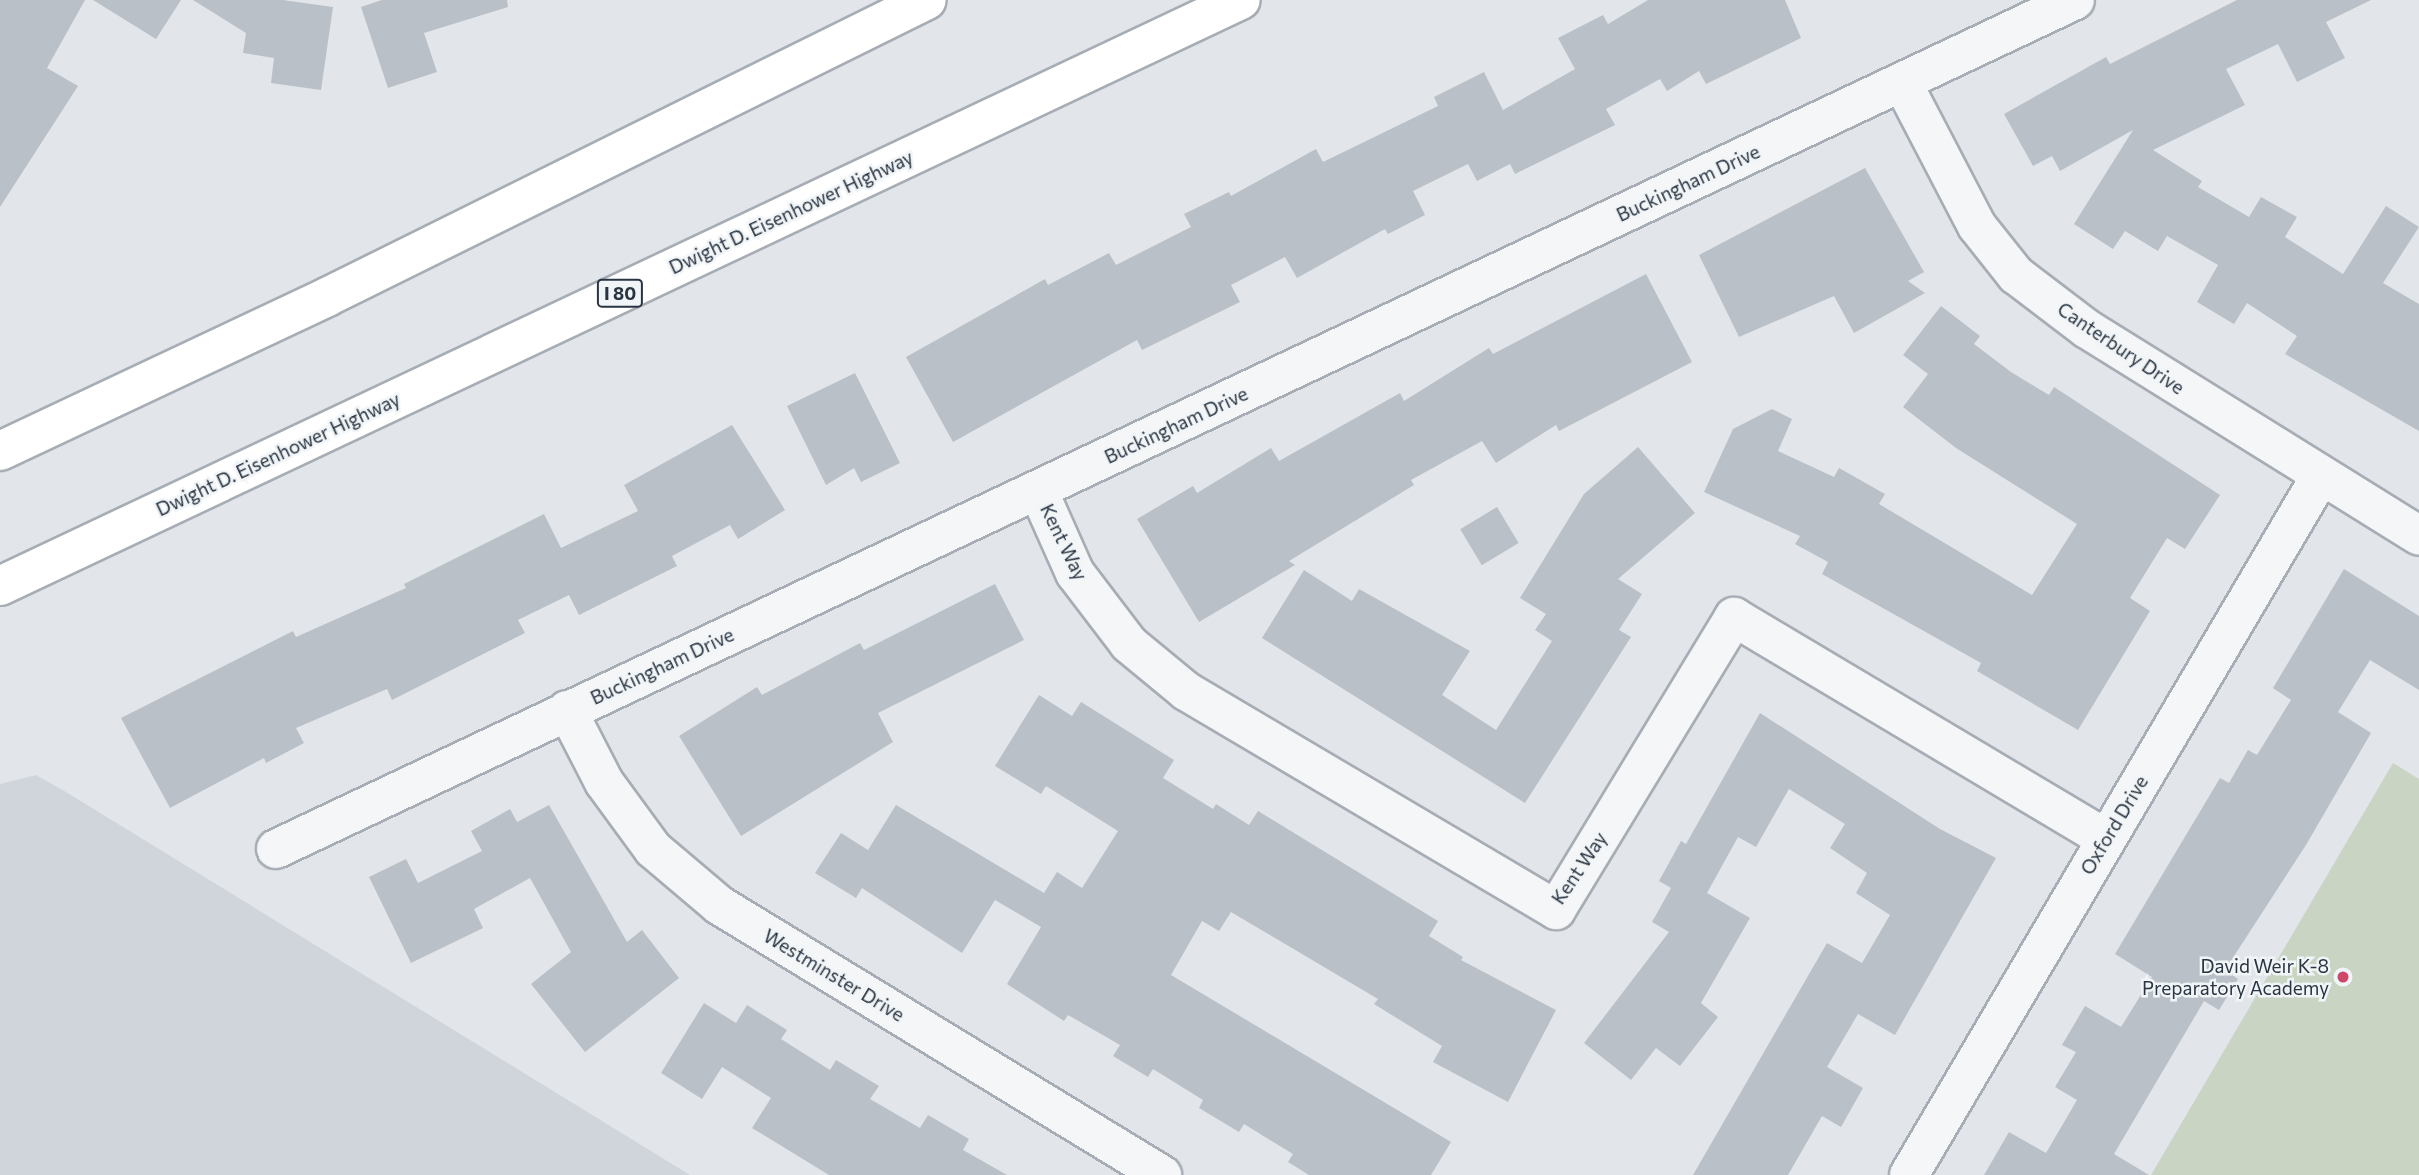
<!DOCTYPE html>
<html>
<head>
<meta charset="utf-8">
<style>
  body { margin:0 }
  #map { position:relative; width:2419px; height:1175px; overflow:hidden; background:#e2e6ea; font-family:Commissioner,sans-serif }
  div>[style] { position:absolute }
  .built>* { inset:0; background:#d0d5dc }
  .green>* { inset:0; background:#c9d4c3 }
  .building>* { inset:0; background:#b9c0c7; transform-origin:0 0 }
  .roads { filter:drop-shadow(2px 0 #a7adb4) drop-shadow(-2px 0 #a7adb4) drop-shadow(0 2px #a7adb4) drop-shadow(0 -2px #a7adb4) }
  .minor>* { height:38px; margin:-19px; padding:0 19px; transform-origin:19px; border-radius:19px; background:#f5f6f8 }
  .highway>* { height:38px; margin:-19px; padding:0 19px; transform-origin:19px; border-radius:19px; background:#fff }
  .dots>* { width:19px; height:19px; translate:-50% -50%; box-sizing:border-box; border:4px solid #f1f5f7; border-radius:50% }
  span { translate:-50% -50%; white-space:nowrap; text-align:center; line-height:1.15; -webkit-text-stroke:5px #f1f5f7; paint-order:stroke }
  .shield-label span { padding:2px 5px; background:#f1f5f7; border:2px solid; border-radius:5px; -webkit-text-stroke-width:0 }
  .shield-label { font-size:18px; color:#2a3542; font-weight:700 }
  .street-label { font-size:19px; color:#2a3542 }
  .poi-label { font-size:19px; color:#2a3542 }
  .right { translate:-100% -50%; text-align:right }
</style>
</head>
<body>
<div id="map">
  <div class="built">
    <i style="clip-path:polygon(36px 775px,66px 792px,690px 1175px,0 1175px,0 784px)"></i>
  </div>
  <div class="green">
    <i style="clip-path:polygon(2393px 763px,2419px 779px,2419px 1175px,2151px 1175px)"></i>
  </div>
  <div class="building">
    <i style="clip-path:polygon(0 0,85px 0,47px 68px,78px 86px,0 207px)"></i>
    <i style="clip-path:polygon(93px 0,181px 0,156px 39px)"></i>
    <i style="clip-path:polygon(193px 0,283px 0,333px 7px,321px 90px,271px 83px,274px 58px,243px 53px,246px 33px)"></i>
    <i style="clip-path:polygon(382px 0,507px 0,508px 7px,424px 33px,437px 72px,388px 88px,361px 7px)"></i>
    <i style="clip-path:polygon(1648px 0,1785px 0,1801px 38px,1706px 84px,1699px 71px,1667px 91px,1660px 79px,1606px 109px,1615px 125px,1515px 174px,1510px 164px,1477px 181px,1468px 164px,1413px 191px,1425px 215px,1388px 234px,1385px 229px,1297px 278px,1285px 257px,1231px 285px,1240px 302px,1142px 350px,1137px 340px,953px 442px,906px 357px,1045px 279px,1048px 285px,1109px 253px,1116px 265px,1191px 227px,1184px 214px,1229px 192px,1231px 196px,1316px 149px,1323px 162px,1438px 106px,1434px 97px,1484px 72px,1503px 110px,1575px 69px,1558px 38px,1603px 15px,1608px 24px)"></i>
    <i style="clip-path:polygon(2237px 0,2371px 0,2326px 22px,2345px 58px,2297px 82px,2278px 44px,2226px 69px,2245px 105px,2153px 150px,2202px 181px,2198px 187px,2249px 217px,2261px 197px,2297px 217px,2285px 237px,2343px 274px,2386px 206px,2419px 227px,2383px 283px,2419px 304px,2419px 431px,2285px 354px,2297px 336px,2247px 303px,2234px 324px,2197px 302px,2218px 265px,2167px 236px,2158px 251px,2125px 231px,2113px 249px,2074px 224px,2133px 130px,2060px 171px,2052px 156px,2033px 166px,2004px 114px,2106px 57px,2110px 64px)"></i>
    <i style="clip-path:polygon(1865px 168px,1924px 272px,1908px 281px,1925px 293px,1854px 333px,1834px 296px,1739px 337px,1699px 255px)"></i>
    <i style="clip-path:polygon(1646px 274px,1692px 362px,1559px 431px,1556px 425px,1496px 463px,1482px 441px,1411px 480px,1414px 485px,1289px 561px,1295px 565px,1199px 622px,1137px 519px,1193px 486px,1197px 493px,1271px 448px,1279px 461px,1400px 393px,1404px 401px,1489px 348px,1493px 354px)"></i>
    <i style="clip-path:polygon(1941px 306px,1980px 336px,1974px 344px,2011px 372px,2049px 395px,2054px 387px,2220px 495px,2185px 549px,2167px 538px,2130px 598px,2150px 611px,2078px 730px,1977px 671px,1981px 663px,1822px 574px,1828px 562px,1795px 544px,1800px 536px,1704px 492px,1733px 429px,1772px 409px,1792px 419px,1778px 451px,1834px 477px,1839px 468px,1885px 494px,1879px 504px,2032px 595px,2077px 524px,1956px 448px,1903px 407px,1928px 374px,1903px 355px)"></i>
    <i style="clip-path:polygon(855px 373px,900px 463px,861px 482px,854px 468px,826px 485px,787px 406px)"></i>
    <i style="clip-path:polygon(732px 425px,785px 510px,738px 539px,730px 525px,672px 556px,677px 566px,579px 615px,569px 595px,518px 620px,525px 633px,392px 700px,387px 689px,296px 728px,304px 743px,266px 763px,264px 758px,170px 808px,121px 718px,293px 631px,296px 637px,406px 588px,404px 584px,544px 514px,561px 548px,638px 511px,624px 485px)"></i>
    <i style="clip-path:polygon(1638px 447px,1695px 513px,1618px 579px,1642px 594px,1619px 630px,1631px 637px,1525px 803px,1262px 638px,1304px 570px,1352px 601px,1359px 589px,1470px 651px,1442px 695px,1496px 730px,1552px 641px,1535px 630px,1546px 614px,1520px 598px,1584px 494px)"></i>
    <i style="left:1497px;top:507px;width:42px;height:43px;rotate:59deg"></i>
    <i style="clip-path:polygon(2344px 569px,2419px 616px,2419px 690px,2370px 660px,2338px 712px,2371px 733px,2306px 845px,2225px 970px,2238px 979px,2219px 1010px,2204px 1001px,2114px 1154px,2149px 1175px,1984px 1175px,2009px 1132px,2046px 1153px,2077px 1100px,2055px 1087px,2076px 1052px,2062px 1045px,2085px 1006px,2121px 1027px,2152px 977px,2115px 954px,2220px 778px,2229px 783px,2248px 750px,2257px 755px,2291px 700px,2273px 688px)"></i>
    <i style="clip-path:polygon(995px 584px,1024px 640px,878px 713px,893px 742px,741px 836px,679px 736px,757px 687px,762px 695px,860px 643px,864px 650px)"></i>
    <i style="clip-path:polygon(1039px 695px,1072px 716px,1081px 702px,1174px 760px,1163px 778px,1213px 809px,1216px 804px,1249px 825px,1258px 811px,1438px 921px,1429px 936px,1463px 957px,1461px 960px,1556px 1010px,1508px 1102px,1433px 1062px,1442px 1046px,1374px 1004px,1378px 999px,1231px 912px,1219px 931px,1202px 921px,1171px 975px,1451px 1142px,1431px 1175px,1309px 1175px,1288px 1162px,1293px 1154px,1244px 1124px,1239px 1132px,1199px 1108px,1203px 1100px,1153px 1069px,1148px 1077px,1113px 1056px,1120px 1045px,1068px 1015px,1064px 1021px,1007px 984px,1041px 927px,995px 900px,962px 953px,862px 888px,856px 898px,815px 873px,841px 833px,868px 850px,896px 805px,1044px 893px,1057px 872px,1082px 888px,1118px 831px,1046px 786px,1041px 794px,995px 766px)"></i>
    <i style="clip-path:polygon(1760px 713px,1940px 829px,1996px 858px,1895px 1035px,1858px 1014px,1827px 1067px,1863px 1088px,1841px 1127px,1822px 1116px,1788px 1175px,1693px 1175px,1827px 943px,1862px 963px,1890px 915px,1856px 893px,1867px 873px,1830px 848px,1845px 824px,1789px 789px,1756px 847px,1738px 837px,1707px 893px,1750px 918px,1701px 1003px,1718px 1017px,1680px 1066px,1656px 1048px,1631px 1080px,1584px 1043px,1669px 932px,1652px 922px,1671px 888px,1659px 881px,1681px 841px,1686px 844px)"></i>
    <i style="clip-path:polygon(549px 805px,627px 942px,642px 930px,679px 978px,585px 1052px,531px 984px,571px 952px,530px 878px,474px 909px,483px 928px,411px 963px,369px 877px,406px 859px,418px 883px,482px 851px,471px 831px,510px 809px,517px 822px)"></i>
    <i style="clip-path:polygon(704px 1003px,736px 1023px,747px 1005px,787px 1030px,781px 1039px,830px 1070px,836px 1060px,879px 1086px,870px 1099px,920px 1128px,928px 1115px,969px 1139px,963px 1150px,1007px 1175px,829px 1175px,752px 1128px,771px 1098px,722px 1067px,702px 1099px,661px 1073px)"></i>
  </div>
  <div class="roads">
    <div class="minor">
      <i style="left:1902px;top:82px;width:162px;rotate:62.5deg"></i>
      <i style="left:1977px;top:226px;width:63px;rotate:51.5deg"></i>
      <i style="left:2016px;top:275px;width:89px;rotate:37.3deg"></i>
      <i style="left:2087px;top:329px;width:391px;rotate:31.9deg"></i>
      <i style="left:1038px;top:490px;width:91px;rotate:66deg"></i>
      <i style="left:1075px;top:573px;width:89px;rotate:52.7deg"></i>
      <i style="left:1129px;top:644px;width:74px;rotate:39.5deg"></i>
      <i style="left:1186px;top:691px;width:430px;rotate:30.6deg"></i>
      <i style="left:1556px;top:910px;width:343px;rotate:-58.7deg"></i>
      <i style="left:1734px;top:617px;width:433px;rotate:30.8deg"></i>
      <i style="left:567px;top:710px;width:81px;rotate:62.8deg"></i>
      <i style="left:604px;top:782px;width:83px;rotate:53.8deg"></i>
      <i style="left:653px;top:849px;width:87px;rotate:40.3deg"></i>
      <i style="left:719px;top:905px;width:519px;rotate:31.36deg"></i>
      <i style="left:276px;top:849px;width:1989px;rotate:-25.26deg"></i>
      <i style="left:1909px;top:1175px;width:810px;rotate:-59.51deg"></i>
    </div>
    <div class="highway">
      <i style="left:0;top:451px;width:361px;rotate:-25.2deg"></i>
      <i style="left:327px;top:297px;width:669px;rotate:-26.34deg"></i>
      <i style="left:0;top:586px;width:1372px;rotate:-25.28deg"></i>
    </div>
  </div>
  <div class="dots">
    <i style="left:2343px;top:977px;background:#ce4869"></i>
  </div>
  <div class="shield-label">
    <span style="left:620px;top:293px">I 80</span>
  </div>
  <div class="street-label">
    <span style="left:1688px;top:183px;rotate:-25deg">Buckingham Drive</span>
    <span style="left:791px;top:212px;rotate:-25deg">Dwight D. Eisenhower Highway</span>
    <span style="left:2121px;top:348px;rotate:34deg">Canterbury Drive</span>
    <span style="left:1176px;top:425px;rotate:-25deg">Buckingham Drive</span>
    <span style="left:278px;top:454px;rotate:-25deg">Dwight D. Eisenhower Highway</span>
    <span style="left:1064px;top:542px;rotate:64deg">Kent Way</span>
    <span style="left:662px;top:666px;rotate:-25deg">Buckingham Drive</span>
    <span style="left:2114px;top:825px;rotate:-59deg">Oxford Drive</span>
    <span style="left:1579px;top:868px;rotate:-56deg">Kent Way</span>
    <span style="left:834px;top:975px;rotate:31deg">Westminster Drive</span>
  </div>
  <div class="poi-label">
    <span class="right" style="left:2329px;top:977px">David Weir K-8<br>Preparatory Academy</span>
  </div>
</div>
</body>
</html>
